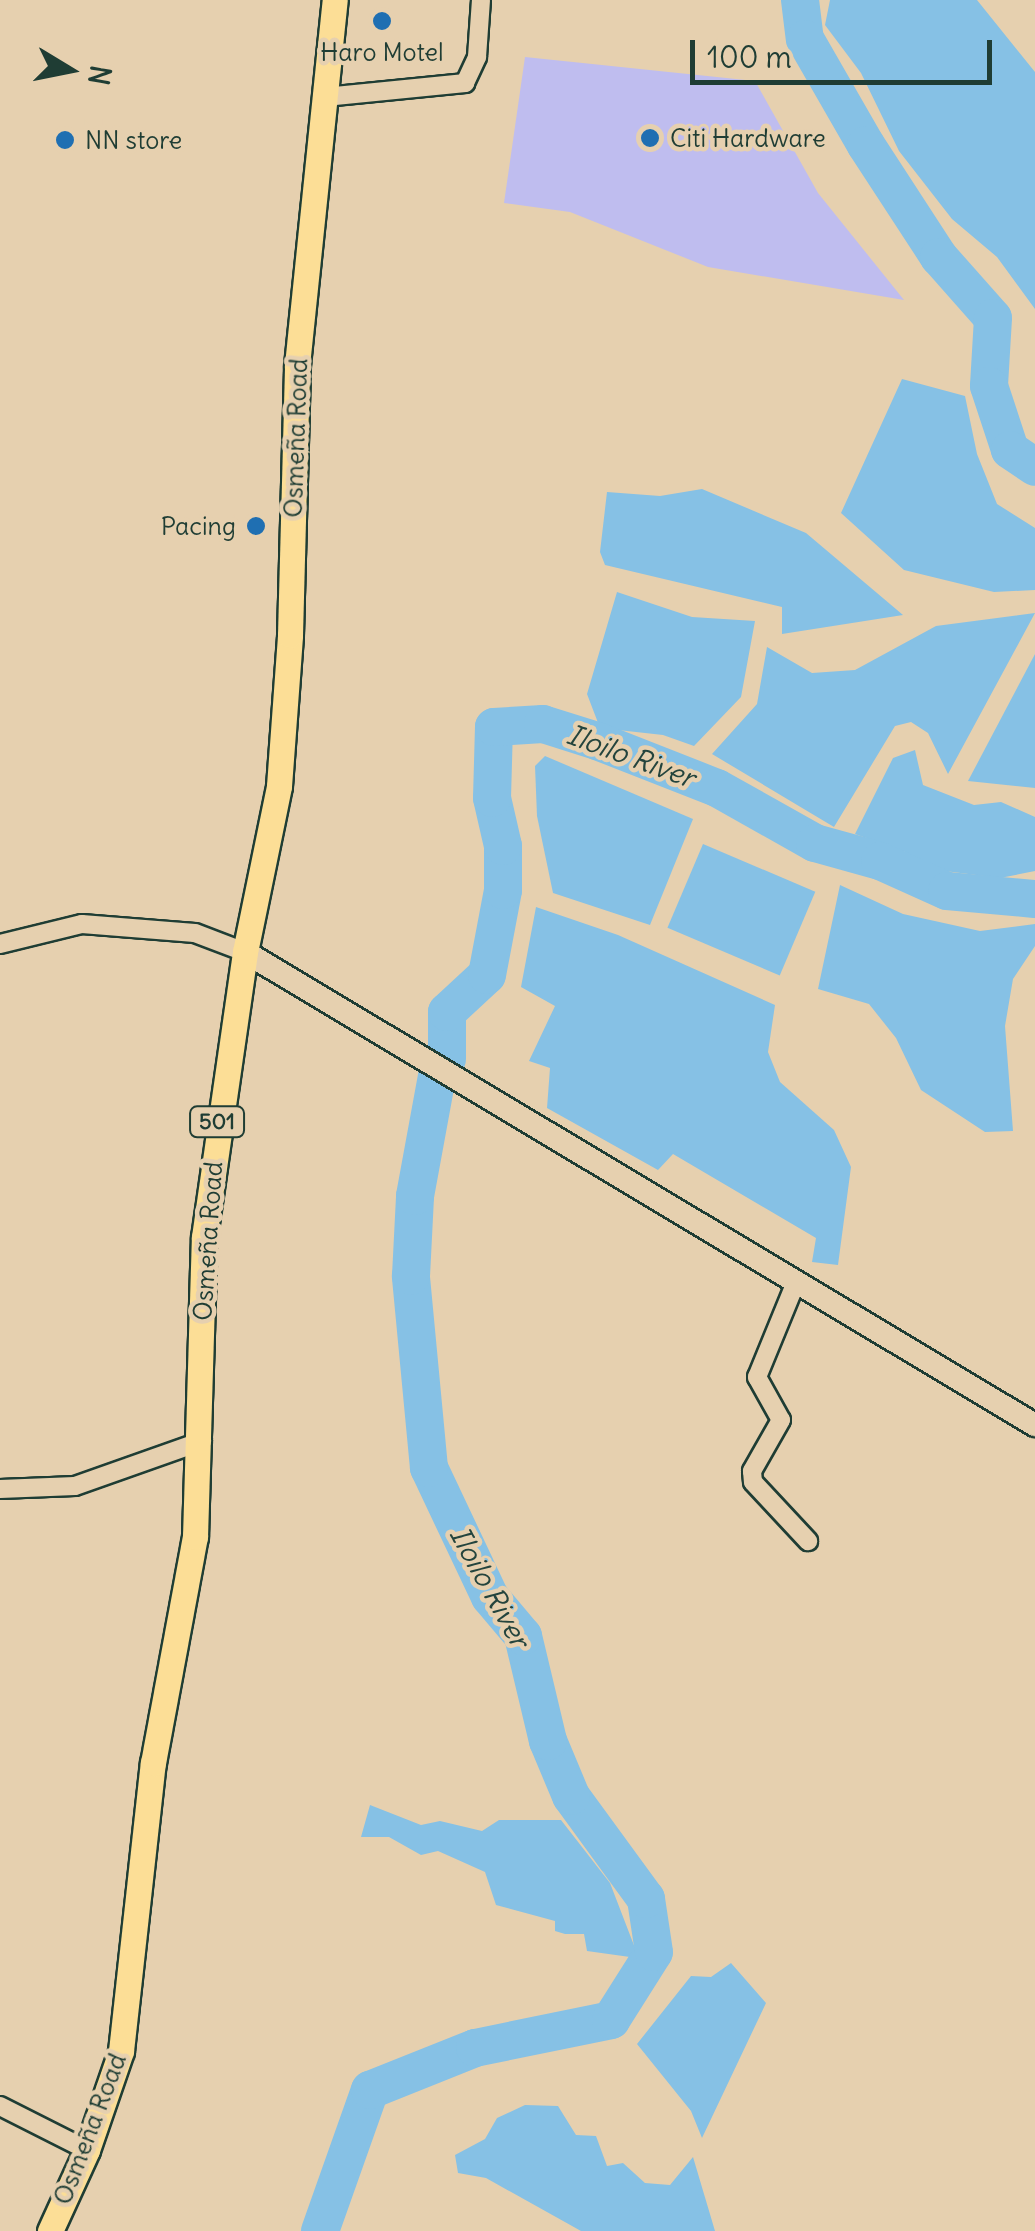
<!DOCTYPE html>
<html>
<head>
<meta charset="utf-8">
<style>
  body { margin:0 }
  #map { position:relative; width:1035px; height:2231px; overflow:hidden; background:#e6d0af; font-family:Delius,sans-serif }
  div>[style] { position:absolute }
  .water>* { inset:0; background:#86c1e5; transform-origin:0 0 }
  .river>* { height:38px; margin:-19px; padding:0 19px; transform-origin:19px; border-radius:19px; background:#86c1e5 }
  .building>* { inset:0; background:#bfbdef }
  .roads { filter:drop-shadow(2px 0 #1f3d34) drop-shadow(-2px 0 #1f3d34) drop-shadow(0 2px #1f3d34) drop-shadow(0 -2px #1f3d34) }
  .street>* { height:18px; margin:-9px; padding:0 9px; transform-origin:9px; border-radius:9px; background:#e6d0af }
  .secondary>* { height:22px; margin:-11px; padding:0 11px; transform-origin:11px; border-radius:11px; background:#e6d0af }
  .primary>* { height:25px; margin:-12.5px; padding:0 12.5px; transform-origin:12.5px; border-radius:12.5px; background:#fcde96 }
  .dots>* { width:28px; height:28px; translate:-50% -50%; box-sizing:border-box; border:5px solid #e6d0af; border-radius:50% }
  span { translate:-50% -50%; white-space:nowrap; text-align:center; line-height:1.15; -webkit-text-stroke:9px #e6d0af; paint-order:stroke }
  .shield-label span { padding:2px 8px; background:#e6d0af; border:2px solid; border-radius:8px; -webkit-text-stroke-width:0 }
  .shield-label { font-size:22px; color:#1f3d34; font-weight:700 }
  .poi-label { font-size:25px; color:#1f3d34 }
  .left { translate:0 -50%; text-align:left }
  .right { translate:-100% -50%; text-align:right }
  .street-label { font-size:25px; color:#1f3d34 }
  .water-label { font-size:28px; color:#24443d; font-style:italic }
  .north { position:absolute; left:20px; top:20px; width:100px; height:100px; -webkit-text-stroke:8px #e6d0af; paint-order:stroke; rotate:100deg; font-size:28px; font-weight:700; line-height:40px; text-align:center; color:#1f3d34 }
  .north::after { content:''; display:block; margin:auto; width:35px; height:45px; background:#1f3d34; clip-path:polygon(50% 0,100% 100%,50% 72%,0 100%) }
  .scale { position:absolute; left:690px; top:40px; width:302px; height:45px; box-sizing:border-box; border:5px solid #1f3d34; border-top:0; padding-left:12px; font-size:30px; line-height:35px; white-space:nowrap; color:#1f3d34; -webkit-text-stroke:8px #e6d0af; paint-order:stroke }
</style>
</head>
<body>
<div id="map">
  <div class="water">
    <i style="clip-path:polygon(830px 0,977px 0,1035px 72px,1035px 309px,997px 257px,952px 219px,899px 151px,861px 73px,825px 25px)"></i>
    <i style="clip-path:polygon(902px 379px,965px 396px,977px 454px,997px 504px,1035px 528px,1035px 590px,994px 592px,904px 570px,841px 513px)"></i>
    <i style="clip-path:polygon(702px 489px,806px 533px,903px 615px,782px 634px,782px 607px,605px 565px,600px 552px,607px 492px,660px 496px)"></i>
    <i style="clip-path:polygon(617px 592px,692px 617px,755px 621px,741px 697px,694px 746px,663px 735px,600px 728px,587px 694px)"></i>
    <i style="clip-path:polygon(1035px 613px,948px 774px,928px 733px,911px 722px,895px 726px,834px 827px,712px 754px,757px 704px,767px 647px,812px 673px,855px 670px,936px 626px)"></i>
    <i style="clip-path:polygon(1035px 654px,1035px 788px,968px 781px)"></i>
    <i style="clip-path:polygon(915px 750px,923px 785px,974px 805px,1001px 802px,1035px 817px,1035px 871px,1000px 878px,929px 869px,905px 852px,855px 834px,893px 758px)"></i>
    <i style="clip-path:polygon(545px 756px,693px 819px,650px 925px,553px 893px,537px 816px,535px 766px)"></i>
    <i style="left:703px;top:844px;width:122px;height:91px;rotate:23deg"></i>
    <i style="clip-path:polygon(840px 885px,903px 914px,980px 931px,1035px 924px,1035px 946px,1013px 979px,1005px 1026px,1013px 1131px,985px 1132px,921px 1090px,896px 1038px,869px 1004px,818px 989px)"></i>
    <i style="clip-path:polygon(536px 907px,618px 935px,775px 1005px,768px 1052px,780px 1082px,834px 1130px,851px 1167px,838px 1265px,812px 1262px,816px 1238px,673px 1154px,658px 1170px,547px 1108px,550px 1068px,529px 1061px,555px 1006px,521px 987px)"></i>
    <i style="clip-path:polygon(370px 1805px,421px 1825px,440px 1821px,482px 1831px,499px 1820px,561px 1820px,610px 1883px,635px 1948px,630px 1957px,587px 1951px,584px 1934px,565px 1934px,555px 1931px,555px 1921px,496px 1905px,485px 1872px,438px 1851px,421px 1855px,389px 1837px,361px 1837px)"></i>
    <i style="clip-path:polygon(731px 1963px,766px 2003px,702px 2138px,691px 2111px,637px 2044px,691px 1976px,711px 1977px)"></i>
    <i style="clip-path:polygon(525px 2105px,558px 2106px,576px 2135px,596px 2136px,607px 2166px,623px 2163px,645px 2183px,670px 2185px,693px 2157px,715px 2231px,581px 2231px,486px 2178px,458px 2173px,455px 2155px,485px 2139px,497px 2118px)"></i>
  </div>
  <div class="river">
    <i style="left:800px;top:0;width:39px;rotate:83deg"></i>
    <i style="left:805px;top:39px;width:122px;rotate:60.1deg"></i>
    <i style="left:866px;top:145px;width:134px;rotate:56.9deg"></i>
    <i style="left:939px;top:257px;width:81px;rotate:48.5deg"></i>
    <i style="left:993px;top:318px;width:68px;rotate:93.4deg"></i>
    <i style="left:989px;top:386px;width:67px;rotate:71.8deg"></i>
    <i style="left:1010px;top:450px;width:30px;rotate:34deg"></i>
    <i style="left:447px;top:1059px;width:47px;rotate:-90deg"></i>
    <i style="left:447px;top:1012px;width:54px;rotate:-42.8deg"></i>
    <i style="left:487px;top:975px;width:86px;rotate:-79.3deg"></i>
    <i style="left:503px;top:890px;width:44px;rotate:-90deg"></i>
    <i style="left:503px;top:846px;width:49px;rotate:-102.9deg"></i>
    <i style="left:492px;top:798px;width:71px;rotate:-88.4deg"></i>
    <i style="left:494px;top:727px;width:49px;rotate:-3.5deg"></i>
    <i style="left:543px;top:724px;width:57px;rotate:17.5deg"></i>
    <i style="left:597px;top:741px;width:129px;rotate:21.4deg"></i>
    <i style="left:717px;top:788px;width:112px;rotate:29.3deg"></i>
    <i style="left:815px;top:843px;width:67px;rotate:15.5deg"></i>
    <i style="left:880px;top:861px;width:73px;rotate:24.1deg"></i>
    <i style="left:947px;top:891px;width:88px;rotate:5.2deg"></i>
    <i style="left:320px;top:2231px;width:150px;rotate:-70.5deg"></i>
    <i style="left:370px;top:2090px;width:113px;rotate:-21.8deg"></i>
    <i style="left:475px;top:2048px;width:139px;rotate:-11.6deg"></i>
    <i style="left:611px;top:2020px;width:80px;rotate:-57.7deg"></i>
    <i style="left:654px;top:1952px;width:54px;rotate:-98.6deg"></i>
    <i style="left:646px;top:1899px;width:127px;rotate:-126.1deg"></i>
    <i style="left:571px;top:1796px;width:60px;rotate:-112.7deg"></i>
    <i style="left:548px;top:1741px;width:108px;rotate:-103.4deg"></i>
    <i style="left:523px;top:1636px;width:51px;rotate:-130.2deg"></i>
    <i style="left:490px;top:1597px;width:143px;rotate:-115.3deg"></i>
    <i style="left:429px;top:1468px;width:193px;rotate:-95.4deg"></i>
    <i style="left:411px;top:1276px;width:80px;rotate:-87.1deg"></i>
    <i style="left:415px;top:1196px;width:122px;rotate:-79.6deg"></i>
  </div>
  <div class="building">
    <i style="clip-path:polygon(525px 57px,755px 81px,818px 193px,904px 300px,708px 267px,570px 212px,504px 203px)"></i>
  </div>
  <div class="roads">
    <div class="street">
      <i style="left:325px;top:97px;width:141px;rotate:-5.7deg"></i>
      <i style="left:465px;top:83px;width:29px;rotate:-65deg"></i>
      <i style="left:477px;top:57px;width:57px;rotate:-86deg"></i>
      <i style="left:0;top:944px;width:84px;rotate:-13.7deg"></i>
      <i style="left:82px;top:924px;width:113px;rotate:4.6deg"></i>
      <i style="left:195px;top:933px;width:53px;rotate:20.8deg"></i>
      <i style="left:796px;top:1282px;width:103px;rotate:112.3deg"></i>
      <i style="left:757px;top:1377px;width:49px;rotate:60.8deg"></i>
      <i style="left:781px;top:1420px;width:59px;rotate:119.6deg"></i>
      <i style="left:752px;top:1471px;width:11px;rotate:85deg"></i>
      <i style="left:753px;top:1482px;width:81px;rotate:47deg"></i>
      <i style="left:0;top:1489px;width:75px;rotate:-2.3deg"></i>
      <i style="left:75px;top:1486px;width:135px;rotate:-19.5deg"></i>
      <i style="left:0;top:2106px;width:97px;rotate:26.8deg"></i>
    </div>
    <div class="secondary">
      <i style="left:245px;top:952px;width:921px;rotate:30.91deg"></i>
    </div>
    <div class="primary">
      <i style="left:50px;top:2231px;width:89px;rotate:-65.4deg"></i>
      <i style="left:87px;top:2150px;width:105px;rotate:-71deg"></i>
      <i style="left:121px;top:2051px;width:290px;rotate:-83.7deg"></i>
      <i style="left:153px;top:1763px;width:230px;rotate:-79.5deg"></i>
      <i style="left:195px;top:1537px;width:300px;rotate:-88.3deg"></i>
      <i style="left:204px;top:1237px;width:288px;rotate:-81.8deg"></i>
      <i style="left:245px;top:952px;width:169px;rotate:-78.4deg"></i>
      <i style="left:279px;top:786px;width:151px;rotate:-85.8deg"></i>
      <i style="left:290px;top:635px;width:270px;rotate:-88.5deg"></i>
      <i style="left:297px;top:365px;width:367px;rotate:-84.1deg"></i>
    </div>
  </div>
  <div class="dots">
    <i style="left:382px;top:21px;background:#1f6fb2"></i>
    <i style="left:650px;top:138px;background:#1f6fb2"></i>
    <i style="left:65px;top:140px;background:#1f6fb2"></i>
    <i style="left:256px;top:526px;background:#1f6fb2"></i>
  </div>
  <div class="shield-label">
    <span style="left:217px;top:1122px">501</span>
  </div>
  <div class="poi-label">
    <span style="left:382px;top:52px">Haro Motel</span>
    <span class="left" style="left:670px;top:138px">Citi Hardware</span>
    <span class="left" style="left:85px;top:140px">NN store</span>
    <span class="right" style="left:236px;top:526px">Pacing</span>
  </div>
  <div class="street-label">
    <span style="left:296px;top:438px;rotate:-88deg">Osmeña Road</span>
    <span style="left:208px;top:1241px;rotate:-86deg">Osmeña Road</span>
    <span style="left:90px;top:2129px;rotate:-69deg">Osmeña Road</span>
  </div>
  <div class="water-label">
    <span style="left:631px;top:756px;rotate:20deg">Iloilo River</span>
    <span style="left:490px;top:1587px;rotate:61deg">Iloilo River</span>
  </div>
  <div class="north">N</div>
  <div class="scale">100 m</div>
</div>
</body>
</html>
